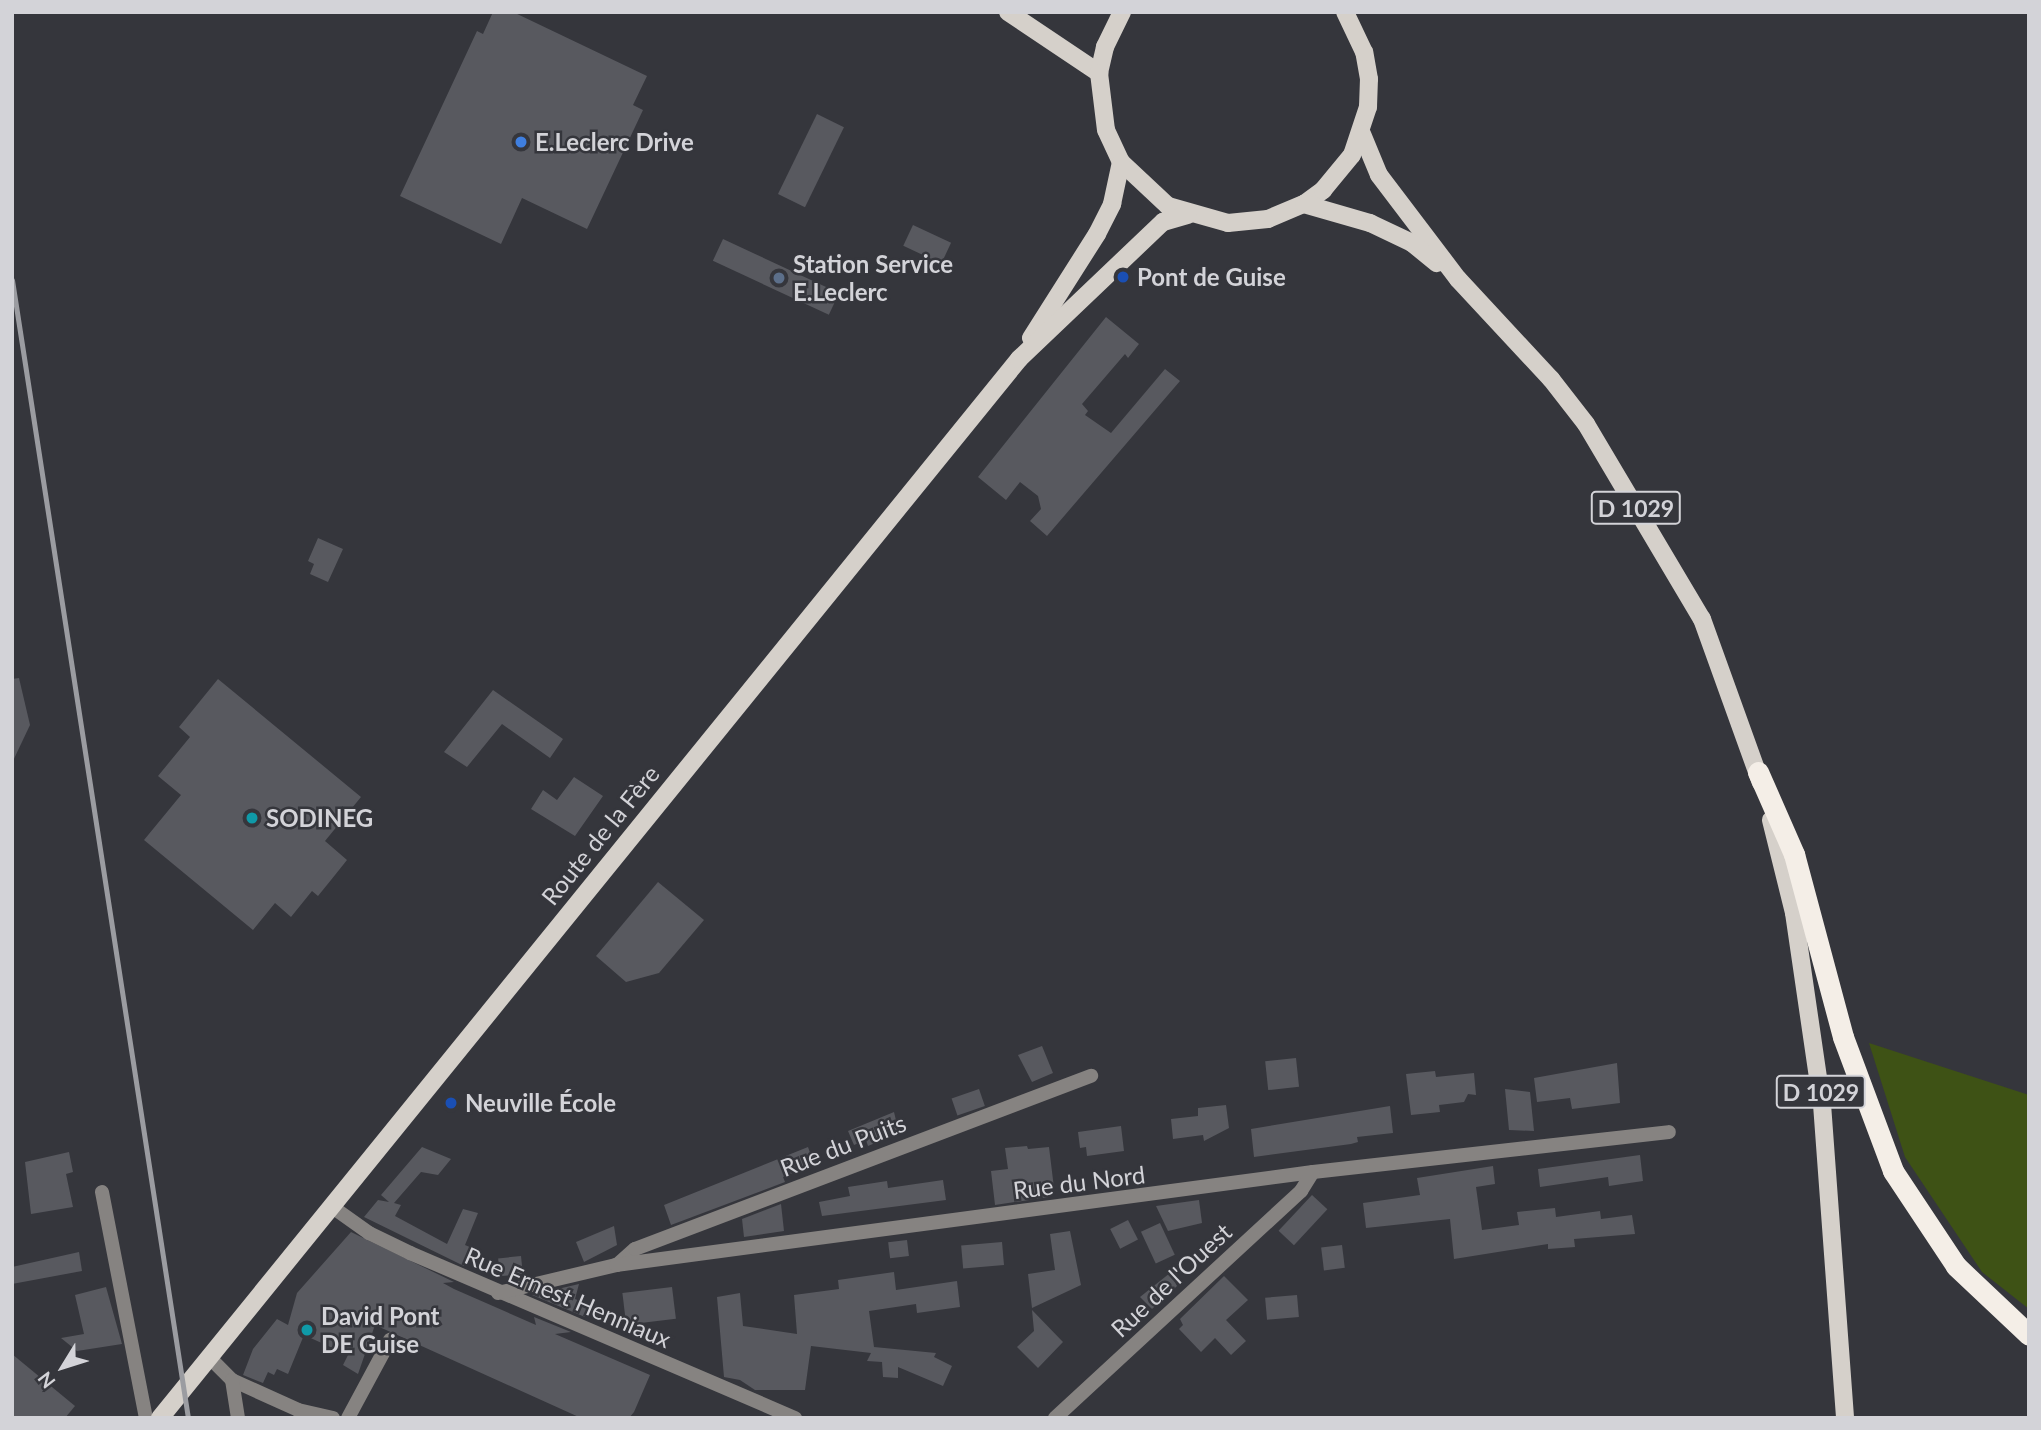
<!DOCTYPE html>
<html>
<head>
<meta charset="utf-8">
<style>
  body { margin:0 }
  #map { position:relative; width:2041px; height:1430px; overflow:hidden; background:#35363c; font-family:Lato,sans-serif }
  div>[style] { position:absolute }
  .green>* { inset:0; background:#3e5215 }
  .building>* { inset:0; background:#58595f; transform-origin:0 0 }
  .street>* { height:14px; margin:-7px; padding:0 7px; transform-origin:7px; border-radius:7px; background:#868381 }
  .primary>* { height:18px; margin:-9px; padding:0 9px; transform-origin:9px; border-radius:9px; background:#d5d0ca }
  .highway>* { height:21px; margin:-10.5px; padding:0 10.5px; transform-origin:10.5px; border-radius:10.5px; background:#f4eee7 }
  .rail>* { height:5px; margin:-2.5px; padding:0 2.5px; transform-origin:2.5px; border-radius:2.5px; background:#9b9ca1 }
  .dots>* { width:19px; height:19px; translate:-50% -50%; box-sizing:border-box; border:4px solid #35363c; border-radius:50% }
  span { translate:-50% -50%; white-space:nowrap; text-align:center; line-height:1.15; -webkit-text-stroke:5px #35363c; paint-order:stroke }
  .shield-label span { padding:2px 5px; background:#35363c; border:2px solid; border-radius:5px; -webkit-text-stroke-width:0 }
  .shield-label { font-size:23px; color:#d3d3d8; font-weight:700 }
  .poi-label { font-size:24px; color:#d3d3d8; font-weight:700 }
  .left { translate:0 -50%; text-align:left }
  .street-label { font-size:24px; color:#d3d3d8 }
  .frame { position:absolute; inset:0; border:14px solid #d3d3d8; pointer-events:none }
  .north { position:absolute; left:28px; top:1332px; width:70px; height:70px; -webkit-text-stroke:5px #35363c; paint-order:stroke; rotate:232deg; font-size:19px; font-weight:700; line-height:28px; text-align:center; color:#d3d3d8 }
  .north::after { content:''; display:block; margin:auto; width:24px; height:32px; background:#d3d3d8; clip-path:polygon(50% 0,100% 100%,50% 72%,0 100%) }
</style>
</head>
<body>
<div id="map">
  <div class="green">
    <i style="clip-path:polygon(1869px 1043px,2029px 1095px,2029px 1309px,1982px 1272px,1905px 1157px)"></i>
  </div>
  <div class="building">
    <i style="clip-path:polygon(493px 12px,513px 12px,647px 76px,633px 105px,643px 110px,587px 229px,522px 198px,501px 244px,400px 196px,477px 31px,483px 34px)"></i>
    <i style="left:817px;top:114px;width:30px;height:89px;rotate:26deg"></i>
    <i style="left:913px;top:225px;width:42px;height:23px;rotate:25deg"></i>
    <i style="left:723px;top:239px;width:128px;height:24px;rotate:25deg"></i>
    <i style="clip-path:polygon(1106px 317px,1139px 344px,1128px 358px,1125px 354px,1082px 404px,1088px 411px,1085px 415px,1111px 433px,1165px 369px,1180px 381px,1047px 536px,1030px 521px,1041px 509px,1038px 496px,1020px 482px,1006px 500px,978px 477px)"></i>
    <i style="clip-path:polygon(318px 538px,343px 549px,328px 582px,310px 574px,314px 564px,308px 561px)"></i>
    <i style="clip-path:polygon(19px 678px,30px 725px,12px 763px,12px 679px)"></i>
    <i style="clip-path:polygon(218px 679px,361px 797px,325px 841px,347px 860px,331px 880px,318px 896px,312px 891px,291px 917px,275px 903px,253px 930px,144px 840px,181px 795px,158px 776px,190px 737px,179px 727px)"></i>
    <i style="clip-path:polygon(493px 690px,563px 739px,550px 758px,502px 724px,467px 767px,444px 752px)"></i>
    <i style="clip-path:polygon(574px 777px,603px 796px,575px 836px,531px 809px,543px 790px,557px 800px)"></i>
    <i style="clip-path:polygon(658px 882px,704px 920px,659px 973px,626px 982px,596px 956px)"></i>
    <i style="clip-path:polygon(1042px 1046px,1053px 1073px,1032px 1082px,1018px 1055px)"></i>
    <i style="left:1296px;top:1058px;width:29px;height:31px;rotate:84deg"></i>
    <i style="clip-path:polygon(1617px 1063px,1620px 1103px,1572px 1109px,1570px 1098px,1537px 1102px,1534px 1078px)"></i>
    <i style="clip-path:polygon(1435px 1071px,1436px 1077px,1474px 1073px,1476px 1095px,1468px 1094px,1464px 1102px,1439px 1105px,1440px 1112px,1411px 1115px,1406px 1074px)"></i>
    <i style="left:979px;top:1089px;width:18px;height:29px;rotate:71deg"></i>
    <i style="clip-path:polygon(1505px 1089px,1530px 1092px,1534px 1131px,1509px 1130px)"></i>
    <i style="clip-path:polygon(1226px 1105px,1229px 1128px,1204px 1141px,1203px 1135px,1173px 1139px,1171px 1119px,1198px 1116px,1198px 1108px)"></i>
    <i style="clip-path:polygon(1390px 1106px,1393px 1133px,1357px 1137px,1358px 1142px,1351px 1144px,1254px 1157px,1251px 1129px)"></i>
    <i style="clip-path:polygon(894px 1112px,899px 1133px,868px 1146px,866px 1140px,854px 1145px,848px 1131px)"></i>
    <i style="clip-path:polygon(1121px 1126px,1124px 1151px,1087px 1156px,1086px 1147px,1080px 1148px,1078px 1132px)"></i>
    <i style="clip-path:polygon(1027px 1146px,1028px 1149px,1049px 1147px,1054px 1188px,1048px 1189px,1049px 1197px,995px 1205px,991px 1171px,1008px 1169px,1005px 1148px)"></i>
    <i style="clip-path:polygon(422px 1147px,451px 1159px,438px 1175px,421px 1172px,394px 1203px,401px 1205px,395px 1216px,447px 1244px,463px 1209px,478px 1213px,465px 1245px,472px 1248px,464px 1266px,364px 1217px,378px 1200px,389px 1202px,381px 1195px)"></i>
    <i style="clip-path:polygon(808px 1147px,814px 1164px,783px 1177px,785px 1182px,671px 1225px,664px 1205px)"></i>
    <i style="clip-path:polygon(69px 1152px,73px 1172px,66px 1174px,73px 1207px,31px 1214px,25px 1162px)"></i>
    <i style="clip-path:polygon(1640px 1155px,1643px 1181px,1609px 1186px,1608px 1177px,1540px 1187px,1538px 1169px)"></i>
    <i style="clip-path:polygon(1493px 1166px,1495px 1184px,1476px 1187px,1482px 1230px,1519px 1225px,1517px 1212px,1555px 1208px,1556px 1217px,1600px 1211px,1601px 1219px,1632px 1215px,1635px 1234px,1574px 1239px,1575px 1247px,1548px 1249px,1548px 1244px,1454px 1259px,1450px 1219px,1366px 1228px,1363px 1203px,1420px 1195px,1417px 1178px)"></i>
    <i style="clip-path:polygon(943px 1180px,946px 1200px,822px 1216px,819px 1202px,850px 1196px,848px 1187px,887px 1181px,888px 1188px)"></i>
    <i style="left:1312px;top:1195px;width:21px;height:49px;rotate:43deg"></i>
    <i style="clip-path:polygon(1199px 1200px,1202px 1223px,1168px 1231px,1156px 1206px)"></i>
    <i style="clip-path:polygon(781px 1204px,784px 1231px,744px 1237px,742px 1219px)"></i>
    <i style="left:1128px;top:1220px;width:22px;height:20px;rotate:63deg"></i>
    <i style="left:1160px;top:1223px;width:35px;height:21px;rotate:65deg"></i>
    <i style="clip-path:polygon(614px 1226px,617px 1245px,584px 1262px,576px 1242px)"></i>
    <i style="clip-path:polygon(1070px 1231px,1081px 1285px,1032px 1308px,1028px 1274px,1055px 1270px,1050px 1234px)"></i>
    <i style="clip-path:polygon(351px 1232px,454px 1282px,443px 1283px,454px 1289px,536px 1325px,534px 1317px,571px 1332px,555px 1334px,650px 1375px,634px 1412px,629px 1418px,581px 1418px,375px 1325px,358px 1374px,343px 1365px,348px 1355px,304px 1335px,288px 1374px,277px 1369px,274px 1375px,268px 1372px,263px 1383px,243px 1375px,253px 1349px,277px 1319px,288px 1325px,297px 1293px)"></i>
    <i style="left:907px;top:1240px;width:16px;height:19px;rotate:83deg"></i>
    <i style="left:1002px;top:1242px;width:23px;height:41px;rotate:85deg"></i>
    <i style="left:1342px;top:1245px;width:23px;height:21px;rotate:83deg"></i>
    <i style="clip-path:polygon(79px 1252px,82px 1271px,12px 1284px,12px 1267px)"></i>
    <i style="left:521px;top:1256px;width:18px;height:23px;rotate:84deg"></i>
    <i style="clip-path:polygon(894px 1272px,896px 1290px,957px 1281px,960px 1307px,917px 1313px,916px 1304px,869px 1311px,874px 1347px,936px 1353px,934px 1357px,952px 1366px,943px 1386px,898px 1367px,898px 1378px,883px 1377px,882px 1362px,867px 1361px,871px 1353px,811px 1346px,805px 1390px,755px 1390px,740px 1380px,724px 1377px,717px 1297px,740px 1293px,743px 1326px,797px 1334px,794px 1295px,839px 1289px,838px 1280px)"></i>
    <i style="clip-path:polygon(1170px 1273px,1177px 1286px,1152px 1309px,1140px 1297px)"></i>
    <i style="clip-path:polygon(1224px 1276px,1248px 1300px,1226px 1320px,1246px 1341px,1231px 1355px,1215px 1338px,1201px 1352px,1179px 1329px,1183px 1325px,1180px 1319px)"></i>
    <i style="clip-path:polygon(579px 1284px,575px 1299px,590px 1305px,585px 1317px,532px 1295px)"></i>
    <i style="clip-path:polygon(106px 1287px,122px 1344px,77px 1351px,61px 1338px,84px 1334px,75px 1295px)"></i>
    <i style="left:672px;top:1287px;width:32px;height:50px;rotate:83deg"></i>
    <i style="left:1297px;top:1295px;width:22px;height:32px;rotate:85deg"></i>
    <i style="clip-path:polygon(1032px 1310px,1063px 1342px,1038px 1368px,1017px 1347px,1034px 1331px)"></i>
    <i style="clip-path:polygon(12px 1354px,75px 1406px,65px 1418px,12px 1418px)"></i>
  </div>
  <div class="street">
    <i style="left:102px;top:1192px;width:230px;rotate:79deg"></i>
    <i style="left:331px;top:1206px;width:47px;rotate:35.4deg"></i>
    <i style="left:369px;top:1233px;width:46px;rotate:26deg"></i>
    <i style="left:410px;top:1253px;width:419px;rotate:23.2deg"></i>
    <i style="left:617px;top:1265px;width:24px;rotate:-42deg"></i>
    <i style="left:635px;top:1249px;width:488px;rotate:-20.8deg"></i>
    <i style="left:498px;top:1293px;width:121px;rotate:-13.3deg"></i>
    <i style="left:616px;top:1265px;width:703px;rotate:-7.6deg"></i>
    <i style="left:1313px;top:1172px;width:358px;rotate:-6.4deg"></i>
    <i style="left:209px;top:1357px;width:33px;rotate:45deg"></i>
    <i style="left:232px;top:1380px;width:72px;rotate:24.4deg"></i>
    <i style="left:298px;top:1410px;width:36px;rotate:13deg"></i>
    <i style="left:232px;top:1380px;width:38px;rotate:81deg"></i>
    <i style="left:348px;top:1418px;width:89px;rotate:-61.7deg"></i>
    <i style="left:1055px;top:1418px;width:335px;rotate:-42.7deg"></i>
    <i style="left:1301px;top:1191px;width:22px;rotate:-58deg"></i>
  </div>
  <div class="primary">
    <i style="left:1008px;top:12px;width:110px;rotate:33.8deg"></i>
    <i style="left:1122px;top:12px;width:39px;rotate:116deg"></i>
    <i style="left:1105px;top:47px;width:27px;rotate:103deg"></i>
    <i style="left:1099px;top:73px;width:57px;rotate:83deg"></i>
    <i style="left:1106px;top:130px;width:35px;rotate:65deg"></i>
    <i style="left:1121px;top:162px;width:64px;rotate:43.1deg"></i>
    <i style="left:1168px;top:206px;width:62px;rotate:15.8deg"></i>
    <i style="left:1228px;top:223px;width:40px;rotate:-5.7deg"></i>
    <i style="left:1268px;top:219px;width:39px;rotate:-23deg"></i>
    <i style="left:1304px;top:204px;width:24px;rotate:-36deg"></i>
    <i style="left:1323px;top:190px;width:45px;rotate:-50.4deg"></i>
    <i style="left:1352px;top:155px;width:51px;rotate:-71.6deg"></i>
    <i style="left:1368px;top:107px;width:28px;rotate:-88deg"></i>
    <i style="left:1369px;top:79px;width:27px;rotate:-100deg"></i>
    <i style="left:1364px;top:52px;width:44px;rotate:-115.4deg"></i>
    <i style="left:1362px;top:134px;width:44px;rotate:67.5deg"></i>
    <i style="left:1379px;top:175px;width:131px;rotate:52.8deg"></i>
    <i style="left:1458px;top:279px;width:137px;rotate:47.1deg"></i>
    <i style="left:1551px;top:379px;width:57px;rotate:52.1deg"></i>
    <i style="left:1586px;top:424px;width:227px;rotate:59.3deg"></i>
    <i style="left:1702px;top:619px;width:174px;rotate:70.2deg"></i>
    <i style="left:1304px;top:204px;width:69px;rotate:16.1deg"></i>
    <i style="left:1370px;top:223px;width:47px;rotate:25.5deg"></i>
    <i style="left:1412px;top:243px;width:32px;rotate:39deg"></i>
    <i style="left:1031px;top:338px;width:123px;rotate:-57.6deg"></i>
    <i style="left:1097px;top:234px;width:34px;rotate:-63deg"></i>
    <i style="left:1112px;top:204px;width:43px;rotate:-77.9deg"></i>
    <i style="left:1771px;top:820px;width:96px;rotate:76.1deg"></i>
    <i style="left:1794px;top:913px;width:193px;rotate:81.7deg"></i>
    <i style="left:1822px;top:1104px;width:315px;rotate:85.8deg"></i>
    <i style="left:160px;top:1418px;width:1364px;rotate:-50.95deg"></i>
    <i style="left:1019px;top:359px;width:199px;rotate:-43.6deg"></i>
    <i style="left:1163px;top:222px;width:26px;rotate:-16deg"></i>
  </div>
  <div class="highway">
    <i style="left:1758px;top:772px;width:90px;rotate:66.3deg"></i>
    <i style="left:1794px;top:854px;width:189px;rotate:75deg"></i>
    <i style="left:1843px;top:1037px;width:143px;rotate:69.5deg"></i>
    <i style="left:1893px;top:1171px;width:114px;rotate:56.4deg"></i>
    <i style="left:1956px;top:1266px;width:100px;rotate:43.4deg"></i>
  </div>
  <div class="rail">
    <i style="left:12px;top:280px;width:1152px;rotate:81.21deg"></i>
  </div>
  <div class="dots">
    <i style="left:521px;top:142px;background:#3f7fe0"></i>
    <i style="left:1123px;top:277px;background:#1a4fb4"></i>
    <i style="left:779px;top:278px;background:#5c6f8a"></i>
    <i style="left:252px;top:818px;background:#0f9aa8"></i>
    <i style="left:451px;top:1103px;background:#1a4fb4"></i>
    <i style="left:307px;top:1330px;background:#0f9aa8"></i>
  </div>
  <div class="shield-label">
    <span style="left:1636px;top:508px">D 1029</span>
    <span style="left:1821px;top:1092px">D 1029</span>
  </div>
  <div class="poi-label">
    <span class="left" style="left:535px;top:142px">E.Leclerc Drive</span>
    <span class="left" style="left:793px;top:278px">Station Service<br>E.Leclerc</span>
    <span class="left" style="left:1137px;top:277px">Pont de Guise</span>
    <span class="left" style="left:266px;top:818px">SODINEG</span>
    <span class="left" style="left:465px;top:1103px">Neuville École</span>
    <span class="left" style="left:321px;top:1330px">David Pont<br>DE Guise</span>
  </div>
  <div class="street-label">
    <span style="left:600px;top:835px;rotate:-51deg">Route de la Fère</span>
    <span style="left:843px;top:1145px;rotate:-21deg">Rue du Puits</span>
    <span style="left:1079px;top:1182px;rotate:-7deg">Rue du Nord</span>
    <span style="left:1171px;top:1280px;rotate:-43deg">Rue de l'Ouest</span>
    <span style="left:568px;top:1297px;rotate:23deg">Rue Ernest Henniaux</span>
  </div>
  <div class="frame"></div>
  <div class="north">N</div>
</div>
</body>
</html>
